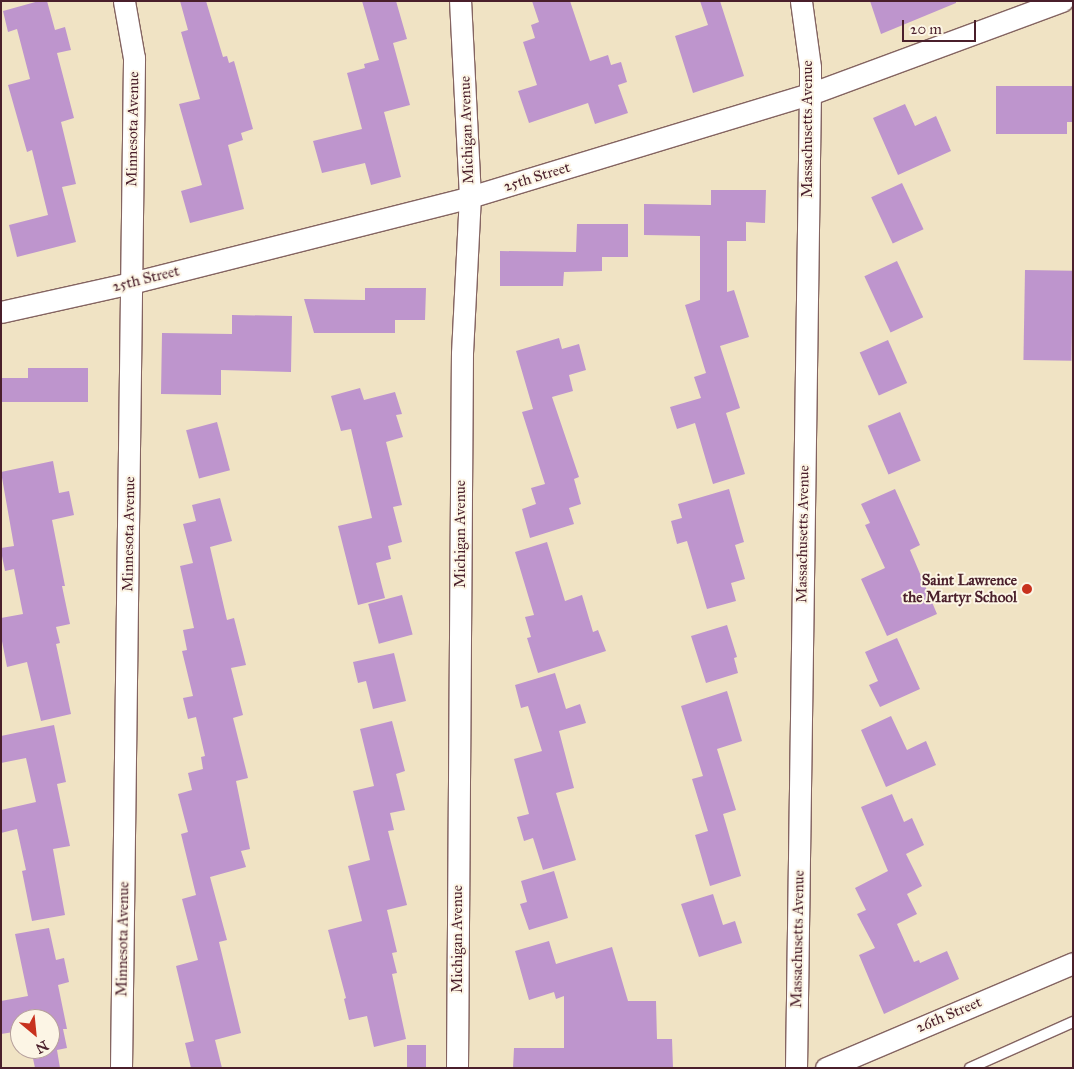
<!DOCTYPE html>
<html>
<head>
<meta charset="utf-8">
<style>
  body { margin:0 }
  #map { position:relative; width:1074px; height:1069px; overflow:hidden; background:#f0e3c4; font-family:"IM FELL Great Primer",serif }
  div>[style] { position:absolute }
  .building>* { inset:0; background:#be95cd; transform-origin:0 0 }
  .roads { filter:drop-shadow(1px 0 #846461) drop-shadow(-1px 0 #846461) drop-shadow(0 1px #846461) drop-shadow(0 -1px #846461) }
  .service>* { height:10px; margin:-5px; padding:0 5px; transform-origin:5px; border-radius:5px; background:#fff }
  .minor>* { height:21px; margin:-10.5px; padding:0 10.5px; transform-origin:10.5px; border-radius:10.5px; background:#fff }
  .dots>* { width:14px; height:14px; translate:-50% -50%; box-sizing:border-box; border:2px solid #fcf5e5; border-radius:50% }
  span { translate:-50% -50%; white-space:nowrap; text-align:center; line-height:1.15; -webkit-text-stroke:4px #fcf5e5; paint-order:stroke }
  .street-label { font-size:15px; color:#4a1f2b }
  .poi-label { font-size:15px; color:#4a1f2b; font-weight:700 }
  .right { translate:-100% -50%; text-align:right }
  .frame { position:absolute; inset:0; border:2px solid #4a1f2b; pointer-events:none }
  .north { position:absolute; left:10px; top:1009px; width:50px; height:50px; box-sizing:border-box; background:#fcf5e5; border:1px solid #b59f9b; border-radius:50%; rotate:152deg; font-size:14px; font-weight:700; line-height:20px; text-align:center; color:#4a1f2b }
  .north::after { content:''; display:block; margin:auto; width:18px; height:22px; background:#c8321e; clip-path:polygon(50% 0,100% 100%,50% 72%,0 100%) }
  .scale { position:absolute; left:902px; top:20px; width:74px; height:22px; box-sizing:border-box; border:2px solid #4a1f2b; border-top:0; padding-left:6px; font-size:15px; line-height:18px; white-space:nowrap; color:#4a1f2b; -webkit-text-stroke:4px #fcf5e5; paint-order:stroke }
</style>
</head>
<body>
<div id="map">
  <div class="building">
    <i style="clip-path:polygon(39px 1px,47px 1px,55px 30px,65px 27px,71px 50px,57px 53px,74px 118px,61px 122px,76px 184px,62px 187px,76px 242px,17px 257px,9px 225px,48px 215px,32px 150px,27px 152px,8px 85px,30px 79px,17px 29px,8px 32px,3px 11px)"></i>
    <i style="clip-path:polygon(180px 1px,206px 1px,223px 57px,227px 56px,229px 63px,234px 61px,253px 129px,241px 133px,243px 140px,228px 145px,244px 209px,190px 223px,181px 191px,202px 185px,179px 104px,200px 99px,181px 32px,188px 30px)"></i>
    <i style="clip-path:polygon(362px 1px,396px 1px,407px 39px,393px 43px,410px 105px,384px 112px,401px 177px,371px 185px,365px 163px,322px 173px,313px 141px,362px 129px,347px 73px,365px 68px,364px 64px,379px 60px)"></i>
    <i style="clip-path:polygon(532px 1px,570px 1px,590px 61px,608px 55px,611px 65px,621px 62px,627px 82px,618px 85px,628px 113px,595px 124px,588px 103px,529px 123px,518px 91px,537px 85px,523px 42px,535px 38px,531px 25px,539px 22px)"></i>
    <i style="clip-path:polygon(700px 1px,720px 1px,744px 76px,693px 93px,675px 36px,708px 25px)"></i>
    <i style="clip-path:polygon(870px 1px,956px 1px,956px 3px,881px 34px)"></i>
    <i style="clip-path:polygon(996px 86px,1073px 86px,1073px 122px,1067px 122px,1067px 134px,996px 134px)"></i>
    <i style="clip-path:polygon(905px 104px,915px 126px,936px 116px,951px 151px,898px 175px,873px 118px)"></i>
    <i style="left:902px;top:183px;width:51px;height:34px;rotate:65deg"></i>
    <i style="clip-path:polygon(711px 190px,766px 190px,765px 223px,746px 222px,746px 241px,727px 241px,727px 292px,734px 290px,749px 337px,720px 346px,740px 408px,726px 413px,745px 474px,713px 484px,695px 423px,677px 429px,670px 407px,701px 398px,694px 377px,706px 373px,685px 305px,700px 300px,700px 236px,644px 235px,644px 204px,711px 205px)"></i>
    <i style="clip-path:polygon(577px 224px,628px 224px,628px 257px,602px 257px,602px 271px,564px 272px,563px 286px,500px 286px,500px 251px,576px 252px)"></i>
    <i style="left:897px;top:261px;width:62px;height:36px;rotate:65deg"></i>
    <i style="left:1025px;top:270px;width:48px;height:90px;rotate:1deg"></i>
    <i style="clip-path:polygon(365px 288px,426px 288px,425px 320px,395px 320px,395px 333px,314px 333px,304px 299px,365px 300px)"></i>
    <i style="clip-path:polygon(232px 315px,292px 316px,291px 372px,221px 370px,221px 395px,161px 394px,162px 333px,232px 334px)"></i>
    <i style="clip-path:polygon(559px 338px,562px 349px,579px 344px,586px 370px,569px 375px,573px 391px,552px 397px,579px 477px,574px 479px,581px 504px,569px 508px,574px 524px,530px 538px,522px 509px,536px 504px,531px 488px,545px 484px,522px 412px,533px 409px,516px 351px)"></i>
    <i style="left:888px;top:340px;width:47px;height:31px;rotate:66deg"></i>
    <i style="clip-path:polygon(28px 368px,88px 368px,88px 402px,1px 402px,1px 378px,28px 378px)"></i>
    <i style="clip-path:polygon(360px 388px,364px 400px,395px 392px,402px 414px,396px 415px,403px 437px,386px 442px,402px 505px,393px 507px,402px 542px,388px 546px,391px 559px,376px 563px,385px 598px,358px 605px,338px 526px,372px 518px,351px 429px,341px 431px,331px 396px)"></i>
    <i style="left:900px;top:412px;width:53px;height:35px;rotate:67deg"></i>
    <i style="left:217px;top:422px;width:50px;height:32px;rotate:75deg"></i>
    <i style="clip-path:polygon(53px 461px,59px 493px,69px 491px,74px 515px,52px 520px,65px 586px,62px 586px,70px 624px,56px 627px,60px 643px,56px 644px,71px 714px,41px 721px,27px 662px,7px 667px,1px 636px,1px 618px,23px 614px,14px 569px,5px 571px,1px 551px,1px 548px,14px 546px,1px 472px)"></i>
    <i style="clip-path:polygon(729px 489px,744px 542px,735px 545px,745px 579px,731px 583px,736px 601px,707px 609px,687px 541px,677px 544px,671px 521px,682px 518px,678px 504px)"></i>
    <i style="clip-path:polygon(895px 489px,920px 545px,910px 550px,937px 614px,887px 636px,861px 579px,885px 568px,865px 525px,870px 523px,861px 504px)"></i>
    <i style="clip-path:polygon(220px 498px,232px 541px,210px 547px,227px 620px,234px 618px,246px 665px,231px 668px,243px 715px,233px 718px,248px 778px,236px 781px,250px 849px,241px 851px,246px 867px,210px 877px,227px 940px,219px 942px,241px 1033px,215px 1040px,222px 1068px,191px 1068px,185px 1043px,194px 1041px,176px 966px,198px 960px,182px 899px,196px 895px,181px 834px,188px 832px,178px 794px,192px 790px,188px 773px,203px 769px,201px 757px,205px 756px,196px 717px,188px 719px,183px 698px,193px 696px,182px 651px,187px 650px,183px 630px,194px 628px,180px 566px,193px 563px,183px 524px,196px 521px,192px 505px)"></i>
    <i style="clip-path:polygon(547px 542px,565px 601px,582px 595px,593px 632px,598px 630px,606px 651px,538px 673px,527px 638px,531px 637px,525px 617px,534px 615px,515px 552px)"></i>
    <i style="left:402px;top:595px;width:41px;height:35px;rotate:75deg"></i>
    <i style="clip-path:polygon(727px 625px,737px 657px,734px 658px,738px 673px,706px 683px,691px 636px)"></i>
    <i style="clip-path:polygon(897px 638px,920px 689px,880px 707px,869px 685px,878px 681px,865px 652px)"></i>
    <i style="clip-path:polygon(394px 653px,406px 701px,373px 709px,366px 681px,358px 683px,353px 662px)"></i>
    <i style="clip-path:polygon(555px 673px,566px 709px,580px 704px,586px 723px,559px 731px,574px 788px,556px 793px,576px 860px,543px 870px,533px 838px,524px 841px,517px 817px,529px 814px,514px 759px,542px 751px,528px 706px,521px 708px,515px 685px)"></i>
    <i style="clip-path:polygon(727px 691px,742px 741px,717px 749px,736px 810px,723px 814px,741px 876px,710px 886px,695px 835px,708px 831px,692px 779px,703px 776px,681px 706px)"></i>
    <i style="clip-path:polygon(891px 716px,907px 750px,926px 741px,936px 765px,886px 787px,861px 730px)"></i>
    <i style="clip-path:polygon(392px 721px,405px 771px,396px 774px,405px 810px,390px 813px,394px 830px,388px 831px,407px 905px,387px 910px,397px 952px,392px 953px,397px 973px,392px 974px,406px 1039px,374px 1047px,367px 1016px,349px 1020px,344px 999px,346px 998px,328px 930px,362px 921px,348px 866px,370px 860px,353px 791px,374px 786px,360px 729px)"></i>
    <i style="clip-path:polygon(54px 725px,66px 782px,57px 784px,70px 846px,53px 849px,65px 915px,32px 921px,22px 871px,26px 870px,17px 829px,1px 833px,1px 810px,36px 802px,26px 758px,1px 763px,1px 736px)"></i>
    <i style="clip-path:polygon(892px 794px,904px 822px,912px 818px,924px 845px,906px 854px,922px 886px,907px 894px,917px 914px,897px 924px,914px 962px,919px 960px,920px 963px,947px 951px,959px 979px,884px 1014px,859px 955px,875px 948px,857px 914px,866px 910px,855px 888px,888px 871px,861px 807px)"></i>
    <i style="clip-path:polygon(554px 871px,568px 918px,529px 930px,520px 904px,527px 902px,521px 881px)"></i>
    <i style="clip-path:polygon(713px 894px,723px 925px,735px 921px,742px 943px,699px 957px,681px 904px)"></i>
    <i style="clip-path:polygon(49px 928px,56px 960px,64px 958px,69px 982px,58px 985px,67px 1029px,63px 1029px,67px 1048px,57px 1050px,60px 1068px,35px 1068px,31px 1049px,50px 1049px,50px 1019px,20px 1019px,20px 1031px,1px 1034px,1px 1001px,28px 996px,15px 934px)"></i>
    <i style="clip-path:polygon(549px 941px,556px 964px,612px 947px,628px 1001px,656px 1001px,657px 1039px,672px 1039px,673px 1068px,513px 1068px,514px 1048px,564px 1048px,564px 996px,556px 999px,554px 992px,529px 1000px,515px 951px)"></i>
    <i style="left:407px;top:1045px;width:19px;height:23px"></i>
  </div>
  <div class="roads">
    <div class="service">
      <i style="left:970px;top:1068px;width:113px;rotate:-24.1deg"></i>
    </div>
    <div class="minor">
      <i style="left:1px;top:312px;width:133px;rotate:-12.6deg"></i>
      <i style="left:131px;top:283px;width:350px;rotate:-14.2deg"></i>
      <i style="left:470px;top:197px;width:355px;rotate:-16.9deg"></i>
      <i style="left:810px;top:94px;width:269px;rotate:-20.3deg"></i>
      <i style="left:121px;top:1068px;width:1010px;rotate:-89.26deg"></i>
      <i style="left:134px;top:58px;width:58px;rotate:-100deg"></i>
      <i style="left:457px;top:1068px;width:715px;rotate:-89.6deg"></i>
      <i style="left:462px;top:353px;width:156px;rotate:-87.1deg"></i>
      <i style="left:470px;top:197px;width:196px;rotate:-92.9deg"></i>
      <i style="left:796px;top:1068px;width:983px;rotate:-89.18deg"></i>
      <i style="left:810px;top:85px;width:18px;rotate:-90deg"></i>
      <i style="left:810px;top:67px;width:67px;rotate:-97.8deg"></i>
      <i style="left:826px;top:1068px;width:268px;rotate:-23deg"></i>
    </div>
  </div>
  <div class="dots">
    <i style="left:1027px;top:589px;background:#c8321e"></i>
  </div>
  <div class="street-label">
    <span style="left:133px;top:129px;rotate:-89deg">Minnesota Avenue</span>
    <span style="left:808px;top:129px;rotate:-90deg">Massachusetts Avenue</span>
    <span style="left:467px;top:130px;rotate:-92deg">Michigan Avenue</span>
    <span style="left:537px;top:177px;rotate:-17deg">25th Street</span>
    <span style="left:146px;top:279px;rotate:-14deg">25th Street</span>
    <span style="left:129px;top:534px;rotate:-89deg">Minnesota Avenue</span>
    <span style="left:461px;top:534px;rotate:-90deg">Michigan Avenue</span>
    <span style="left:803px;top:534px;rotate:-89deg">Massachusetts Avenue</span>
    <span style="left:123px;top:939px;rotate:-89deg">Minnesota Avenue</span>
    <span style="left:458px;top:939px;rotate:-90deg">Michigan Avenue</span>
    <span style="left:798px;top:939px;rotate:-89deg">Massachusetts Avenue</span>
    <span style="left:949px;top:1015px;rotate:-23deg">26th Street</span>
  </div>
  <div class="poi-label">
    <span class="right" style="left:1017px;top:589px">Saint Lawrence<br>the Martyr School</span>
  </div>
  <div class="frame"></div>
  <div class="north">N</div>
  <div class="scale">20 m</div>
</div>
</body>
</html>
